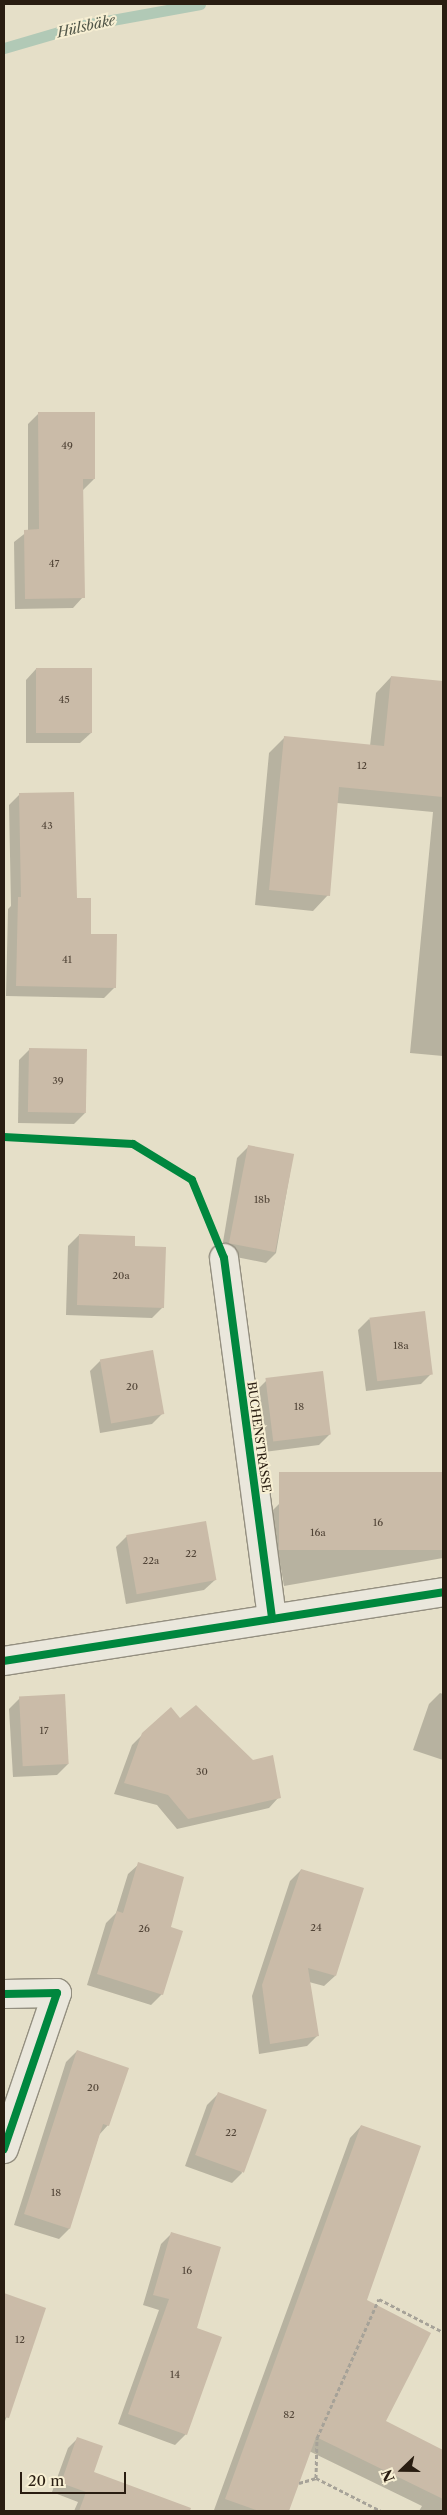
<!DOCTYPE html>
<html>
<head>
<meta charset="utf-8">
<style>
  body { margin:0 }
  #map { position:relative; width:447px; height:2515px; overflow:hidden; background:#e5dfc8; font-family:"Libre Caslon Text",serif }
  div>[style] { position:absolute }
  .shadow>* { inset:0; background:#0003 }
  .stream>* { height:11px; margin:-5.5px; padding:0 5.5px; transform-origin:5.5px; border-radius:5.5px; background:#b1c9b6 }
  .building>* { inset:0; background:#cabba8; transform-origin:0 0 }
  .path>* { height:3px; margin-top:-1.5px; transform-origin:0; background:repeating-linear-gradient(90deg,#a6a298 0 4px,transparent 0 6.5px) }
  .roads { filter:drop-shadow(1px 0 #948f80) drop-shadow(-1px 0 #948f80) drop-shadow(0 1px #948f80) drop-shadow(0 -1px #948f80) }
  .street>* { height:28px; margin:-14px; padding:0 14px; transform-origin:14px; border-radius:14px; background:#eae7dc }
  .cycleway>* { height:8px; margin:-4px; padding:0 4px; transform-origin:4px; border-radius:4px; background:#00873e }
  span { translate:-50% -50%; white-space:nowrap; text-align:center; line-height:1.15; -webkit-text-stroke:4px #f7efd3; paint-order:stroke }
  .number-label { font-size:10px; color:#514437 }
  .number-label span { -webkit-text-stroke-width:0 }
  .street-label { font-size:12px; color:#291d11 }
  .water-label { font-size:14px; color:#515648; font-style:italic }
  .frame { position:absolute; inset:0; border:5px solid #291d11; pointer-events:none }
  .north { position:absolute; left:377px; top:2445px; width:50px; height:50px; -webkit-text-stroke:4px #f7efd3; paint-order:stroke; rotate:248deg; font-size:14px; font-weight:700; line-height:20px; text-align:center; color:#291d11 }
  .north::after { content:''; display:block; margin:auto; width:18px; height:22px; background:#291d11; clip-path:polygon(50% 0,100% 100%,50% 72%,0 100%) }
  .scale { position:absolute; left:20px; top:2472px; width:106px; height:22px; box-sizing:border-box; border:2px solid #291d11; border-top:0; padding-left:6px; font-size:15px; line-height:18px; white-space:nowrap; color:#291d11; -webkit-text-stroke:4px #f7efd3; paint-order:stroke }
</style>
</head>
<body>
<div id="map">
  <div class="shadow">
    <i style="clip-path:polygon(39px 413px,94px 479px,83px 490px,83px 597px,73px 608px,15px 609px,14px 542px,28px 531px,28px 424px)"></i>
    <i style="clip-path:polygon(36px 669px,91px 733px,80px 743px,26px 743px,26px 680px)"></i>
    <i style="clip-path:polygon(391px 677px,443px 682px,443px 1056px,410px 1053px,433px 812px,337px 803px,328px 895px,313px 911px,255px 905px,269px 753px,285px 737px,370px 746px,376px 693px)"></i>
    <i style="clip-path:polygon(20px 794px,75px 899px,115px 987px,104px 998px,6px 996px,8px 909px,11px 906px,9px 805px)"></i>
    <i style="clip-path:polygon(30px 1049px,85px 1113px,74px 1124px,18px 1123px,19px 1060px)"></i>
    <i style="clip-path:polygon(248px 1147px,293px 1155px,276px 1253px,266px 1263px,221px 1254px,237px 1158px)"></i>
    <i style="clip-path:polygon(79px 1235px,134px 1248px,163px 1307px,152px 1318px,66px 1315px,68px 1246px)"></i>
    <i style="clip-path:polygon(369px 1319px,432px 1373px,421px 1384px,366px 1391px,358px 1330px)"></i>
    <i style="clip-path:polygon(100px 1361px,163px 1413px,152px 1424px,100px 1433px,90px 1371px)"></i>
    <i style="clip-path:polygon(267px 1380px,330px 1434px,319px 1445px,264px 1452px,256px 1391px)"></i>
    <i style="clip-path:polygon(443px 1472px,443px 1558px,284px 1586px,271px 1512px,282px 1501px)"></i>
    <i style="clip-path:polygon(127px 1536px,215px 1580px,204px 1590px,126px 1604px,116px 1547px)"></i>
    <i style="clip-path:polygon(440px 1693px,443px 1694px,443px 1760px,413px 1750px,429px 1704px)"></i>
    <i style="clip-path:polygon(20px 1698px,68px 1764px,57px 1775px,13px 1777px,9px 1709px)"></i>
    <i style="clip-path:polygon(143px 1734px,279px 1797px,269px 1808px,177px 1829px,157px 1805px,114px 1794px,132px 1745px)"></i>
    <i style="clip-path:polygon(139px 1864px,169px 1928px,162px 1994px,151px 2005px,87px 1985px,106px 1923px,116px 1913px,128px 1874px)"></i>
    <i style="clip-path:polygon(301px 1870px,335px 1976px,324px 1986px,309px 1982px,318px 2035px,307px 2046px,259px 2054px,252px 1996px,290px 1881px)"></i>
    <i style="clip-path:polygon(77px 2051px,108px 2125px,99px 2135px,69px 2229px,59px 2239px,14px 2225px,66px 2062px)"></i>
    <i style="clip-path:polygon(218px 2094px,242px 2173px,232px 2183px,185px 2166px,207px 2105px)"></i>
    <i style="clip-path:polygon(361px 2126px,366px 2301px,384px 2421px,443px 2452px,443px 2511px,419px 2511px,422px 2506px,309px 2451px,287px 2511px,214px 2510px,350px 2138px)"></i>
    <i style="clip-path:polygon(172px 2233px,195px 2329px,186px 2434px,175px 2445px,118px 2424px,159px 2310px,143px 2305px,161px 2244px)"></i>
    <i style="clip-path:polygon(4px 2295px,45px 2309px,4px 2424px)"></i>
    <i style="clip-path:polygon(78px 2438px,92px 2473px,146px 2493px,139px 2511px,74px 2511px,78px 2502px,52px 2492px,68px 2448px)"></i>
  </div>
  <div class="stream">
    <i style="left:4px;top:48px;width:78px;rotate:-16.3deg"></i>
    <i style="left:79px;top:26px;width:123px;rotate:-10.3deg"></i>
  </div>
  <div class="building">
    <i style="clip-path:polygon(38px 412px,95px 412px,95px 479px,83px 479px,85px 598px,25px 599px,24px 530px,39px 529px)"></i>
    <i style="left:36px;top:668px;width:56px;height:65px"></i>
    <i style="clip-path:polygon(391px 676px,443px 681px,443px 797px,339px 787px,330px 896px,269px 890px,284px 736px,384px 746px)"></i>
    <i style="clip-path:polygon(74px 792px,77px 898px,91px 898px,91px 934px,117px 934px,116px 988px,16px 986px,18px 897px,21px 897px,19px 793px)"></i>
    <i style="left:29px;top:1048px;width:58px;height:64px;rotate:1deg"></i>
    <i style="left:248px;top:1145px;width:47px;height:100px;rotate:11deg"></i>
    <i style="clip-path:polygon(79px 1234px,135px 1236px,135px 1246px,166px 1247px,164px 1308px,77px 1305px)"></i>
    <i style="left:425px;top:1311px;width:64px;height:56px;rotate:83deg"></i>
    <i style="left:153px;top:1350px;width:65px;height:54px;rotate:80deg"></i>
    <i style="left:323px;top:1371px;width:64px;height:58px;rotate:83deg"></i>
    <i style="left:443px;top:1472px;width:78px;height:164px;rotate:90deg"></i>
    <i style="left:206px;top:1521px;width:60px;height:81px;rotate:80deg"></i>
    <i style="left:65px;top:1694px;width:70px;height:46px;rotate:87deg"></i>
    <i style="clip-path:polygon(196px 1705px,253px 1760px,273px 1755px,281px 1798px,188px 1819px,168px 1795px,124px 1783px,142px 1733px,171px 1707px,180px 1718px)"></i>
    <i style="clip-path:polygon(138px 1862px,184px 1877px,171px 1927px,183px 1931px,163px 1995px,97px 1974px,117px 1911px,123px 1913px)"></i>
    <i style="clip-path:polygon(301px 1869px,364px 1888px,336px 1976px,308px 1968px,319px 2036px,270px 2044px,262px 1985px)"></i>
    <i style="clip-path:polygon(77px 2050px,129px 2068px,109px 2126px,103px 2124px,70px 2229px,24px 2214px)"></i>
    <i style="left:218px;top:2092px;width:52px;height:67px;rotate:20deg"></i>
    <i style="clip-path:polygon(361px 2125px,421px 2146px,367px 2300px,431px 2333px,386px 2421px,443px 2450px,443px 2499px,316px 2437px,289px 2511px,259px 2511px,225px 2499px)"></i>
    <i style="clip-path:polygon(171px 2232px,221px 2247px,197px 2328px,222px 2337px,187px 2435px,128px 2414px,169px 2299px,153px 2295px)"></i>
    <i style="clip-path:polygon(4px 2293px,46px 2308px,9px 2418px,4px 2417px)"></i>
    <i style="clip-path:polygon(77px 2437px,103px 2446px,94px 2472px,191px 2508px,190px 2511px,79px 2511px,86px 2492px,61px 2483px)"></i>
  </div>
  <div class="path">
    <i style="left:316px;top:2478px;width:40px;rotate:-88.6deg"></i>
    <i style="left:317px;top:2438px;width:152px;rotate:-66deg"></i>
    <i style="left:379px;top:2299px;width:72px;rotate:27.3deg"></i>
    <i style="left:299px;top:2483px;width:18px;rotate:-16deg"></i>
    <i style="left:316px;top:2478px;width:73px;rotate:26.9deg"></i>
  </div>
  <div class="roads">
    <div class="street">
      <i style="left:224px;top:1258px;width:364px;rotate:82.4deg"></i>
      <i style="left:4px;top:1661px;width:444px;rotate:-8.9deg"></i>
      <i style="left:4px;top:1994px;width:53px;rotate:-1.1deg"></i>
      <i style="left:57px;top:1993px;width:165px;rotate:108.8deg"></i>
    </div>
  </div>
  <div class="cycleway">
    <i style="left:4px;top:1137px;width:129px;rotate:3.1deg"></i>
    <i style="left:133px;top:1144px;width:69px;rotate:31.4deg"></i>
    <i style="left:192px;top:1180px;width:84px;rotate:67.7deg"></i>
    <i style="left:224px;top:1258px;width:364px;rotate:82.4deg"></i>
    <i style="left:4px;top:1661px;width:444px;rotate:-8.9deg"></i>
    <i style="left:4px;top:1994px;width:53px;rotate:-1.1deg"></i>
    <i style="left:57px;top:1993px;width:165px;rotate:108.8deg"></i>
  </div>
  <div class="number-label">
    <span style="left:67px;top:446px">49</span>
    <span style="left:54px;top:564px">47</span>
    <span style="left:64px;top:700px">45</span>
    <span style="left:362px;top:766px">12</span>
    <span style="left:47px;top:826px">43</span>
    <span style="left:67px;top:960px">41</span>
    <span style="left:58px;top:1081px">39</span>
    <span style="left:262px;top:1200px">18b</span>
    <span style="left:121px;top:1276px">20a</span>
    <span style="left:401px;top:1346px">18a</span>
    <span style="left:132px;top:1387px">20</span>
    <span style="left:299px;top:1407px">18</span>
    <span style="left:378px;top:1523px">16</span>
    <span style="left:318px;top:1533px">16a</span>
    <span style="left:191px;top:1554px">22</span>
    <span style="left:151px;top:1561px">22a</span>
    <span style="left:44px;top:1731px">17</span>
    <span style="left:202px;top:1772px">30</span>
    <span style="left:316px;top:1928px">24</span>
    <span style="left:144px;top:1929px">26</span>
    <span style="left:93px;top:2088px">20</span>
    <span style="left:231px;top:2133px">22</span>
    <span style="left:56px;top:2193px">18</span>
    <span style="left:187px;top:2271px">16</span>
    <span style="left:20px;top:2340px">12</span>
    <span style="left:175px;top:2375px">14</span>
    <span style="left:289px;top:2415px">82</span>
  </div>
  <div class="street-label">
    <span style="left:259px;top:1437px;rotate:82deg">BUCHENSTRASSE</span>
  </div>
  <div class="water-label">
    <span style="left:86px;top:26px;rotate:-13deg">Hülsbäke</span>
  </div>
  <div class="frame"></div>
  <div class="north">N</div>
  <div class="scale">20 m</div>
</div>
</body>
</html>
